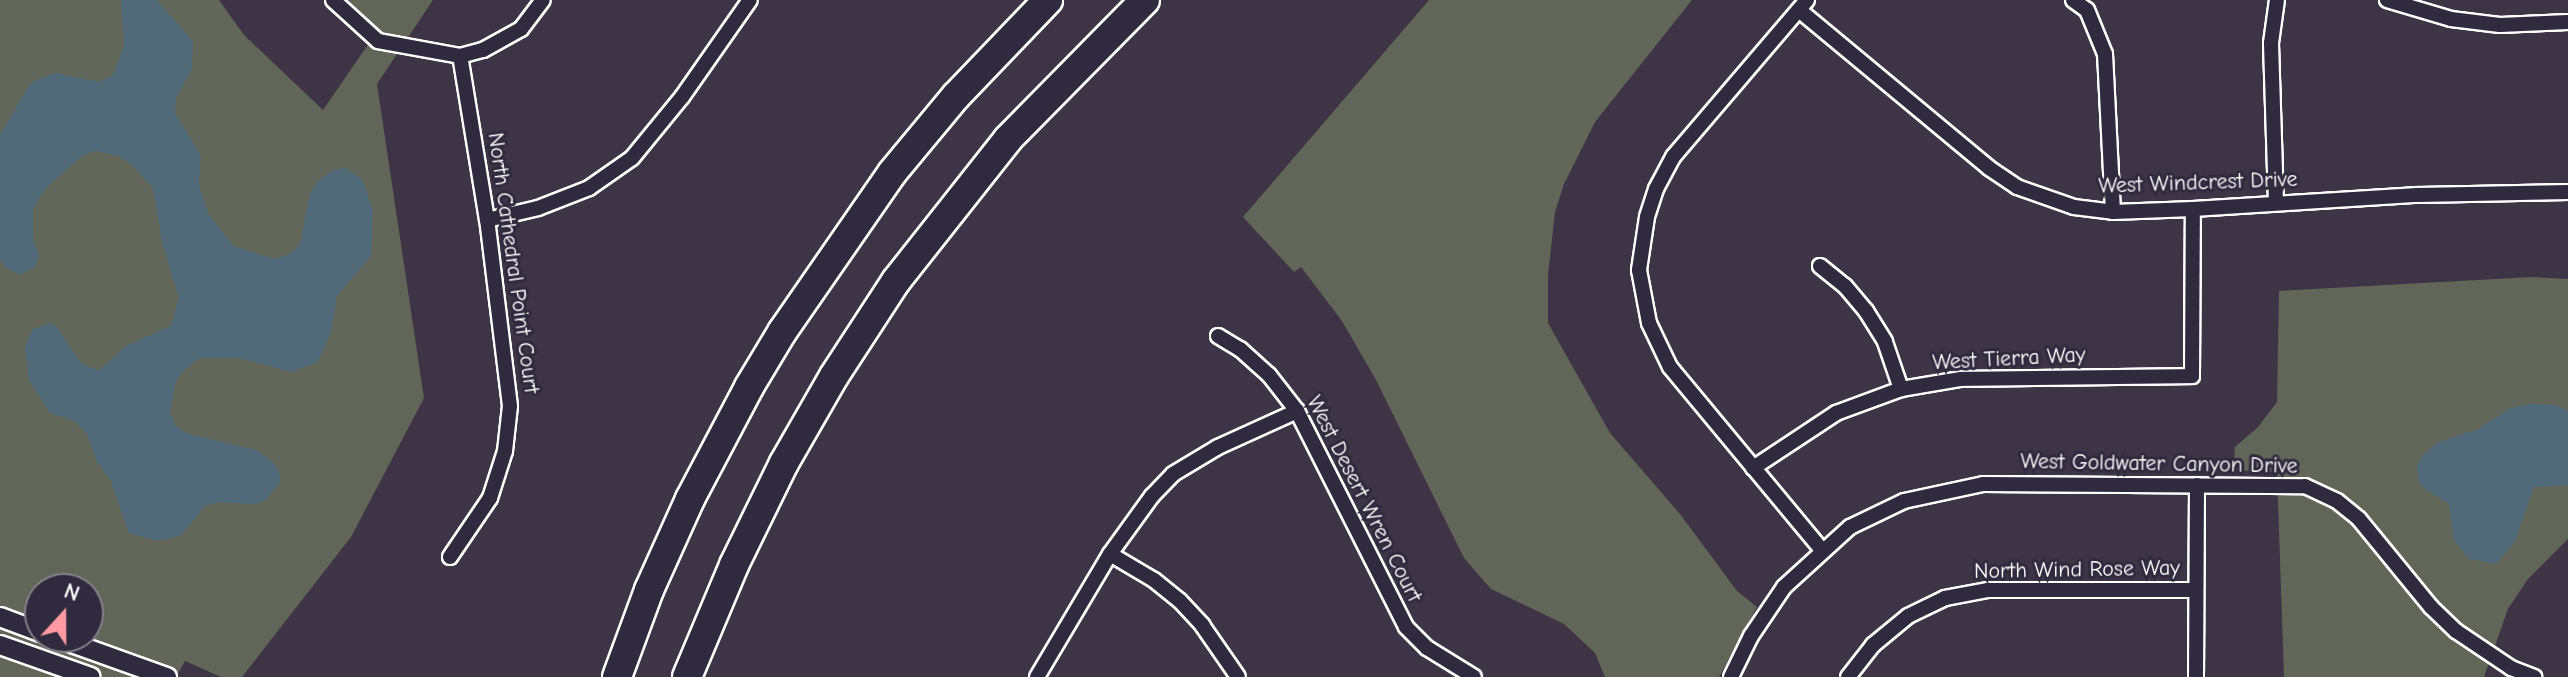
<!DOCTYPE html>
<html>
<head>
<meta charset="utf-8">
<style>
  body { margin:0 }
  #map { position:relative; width:2568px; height:677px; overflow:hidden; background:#3d3445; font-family:"Comic Neue",sans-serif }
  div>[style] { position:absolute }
  .green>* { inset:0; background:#626658 }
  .water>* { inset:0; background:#506978 }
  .roads { filter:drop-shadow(2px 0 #fff) drop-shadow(-2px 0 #fff) drop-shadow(0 2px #fff) drop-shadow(0 -2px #fff) }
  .minor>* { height:14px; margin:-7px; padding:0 7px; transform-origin:7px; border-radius:7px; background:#2f2a3d }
  .tertiary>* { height:18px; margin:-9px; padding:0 9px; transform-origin:9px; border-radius:9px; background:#2f2a3d }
  .motorway>* { height:28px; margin:-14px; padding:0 14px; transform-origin:14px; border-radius:14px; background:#2f2a3d }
  span { translate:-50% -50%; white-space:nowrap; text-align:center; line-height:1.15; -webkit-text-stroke:6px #2f2a3d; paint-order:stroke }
  .street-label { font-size:22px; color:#fff }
  .north { position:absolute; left:24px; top:573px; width:80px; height:80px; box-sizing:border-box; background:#2f2a3d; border:2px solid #827f8b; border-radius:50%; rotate:21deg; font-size:22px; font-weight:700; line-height:32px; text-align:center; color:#fff }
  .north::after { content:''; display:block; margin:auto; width:28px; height:36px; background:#ff9aa2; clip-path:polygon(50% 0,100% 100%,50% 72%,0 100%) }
</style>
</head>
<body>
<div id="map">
  <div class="green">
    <i style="clip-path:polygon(evenodd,0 0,219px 0,244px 35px,323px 110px,378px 30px,348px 0,433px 0,377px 84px,424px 398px,351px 537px,242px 677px,221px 677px,185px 661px,176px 677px,0 677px,0 0,40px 589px,88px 589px,88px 637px,40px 637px,40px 589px)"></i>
    <i style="clip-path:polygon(1429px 0,1692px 0,1595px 122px,1564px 184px,1555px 212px,1548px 275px,1548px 323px,1610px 433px,1680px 514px,1737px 591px,1757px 607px,1719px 677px,1605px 677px,1595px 653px,1564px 624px,1491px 589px,1464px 558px,1376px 380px,1342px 321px,1301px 267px,1294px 272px,1243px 217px)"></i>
    <i style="clip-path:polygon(2532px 277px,2568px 279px,2568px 539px,2528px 579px,2508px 609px,2484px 677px,2284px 677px,2277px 472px,2233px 470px,2235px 447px,2258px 427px,2277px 402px,2279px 291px)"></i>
  </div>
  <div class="water">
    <i style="clip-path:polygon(121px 0,157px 0,193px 42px,192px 69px,176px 98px,175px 113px,201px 155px,199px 184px,208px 214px,234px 246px,274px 259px,292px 253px,300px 244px,310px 193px,318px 181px,333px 170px,345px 168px,362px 179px,373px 209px,371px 256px,337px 296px,331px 332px,318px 362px,291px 372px,239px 358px,200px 358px,182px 372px,175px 384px,170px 411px,175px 425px,186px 433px,256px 450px,273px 462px,279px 471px,280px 482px,266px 500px,256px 504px,217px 502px,205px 506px,181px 535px,169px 539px,154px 540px,129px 533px,111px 481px,97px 462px,87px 434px,76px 422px,50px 413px,29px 380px,25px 348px,32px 330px,49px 323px,56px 326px,81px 363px,99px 371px,127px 345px,171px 326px,179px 298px,162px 243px,153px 188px,132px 165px,118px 156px,96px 151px,82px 156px,45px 189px,33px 209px,33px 237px,39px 256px,35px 267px,20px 275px,5px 267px,0 259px,0 135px,30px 84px,38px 79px,56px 73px,99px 82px,113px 75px,124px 46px)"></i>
    <i style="clip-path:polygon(2528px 404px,2555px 405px,2568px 411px,2568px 485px,2534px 487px,2515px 541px,2496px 564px,2469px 559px,2454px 540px,2449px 504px,2425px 489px,2419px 482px,2417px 466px,2423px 455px,2437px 443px,2478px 429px,2511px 408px)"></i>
  </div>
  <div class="roads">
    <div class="minor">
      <i style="left:333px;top:0;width:61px;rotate:42.3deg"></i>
      <i style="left:378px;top:41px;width:83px;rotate:10.4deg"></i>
      <i style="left:460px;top:56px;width:24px;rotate:-15deg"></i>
      <i style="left:483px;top:50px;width:43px;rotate:-28.9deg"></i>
      <i style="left:521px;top:29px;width:36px;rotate:-53deg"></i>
      <i style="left:1807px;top:0;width:206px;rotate:130.5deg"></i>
      <i style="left:1673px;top:157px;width:36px;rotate:118deg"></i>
      <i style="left:1656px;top:189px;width:29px;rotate:108deg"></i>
      <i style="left:1647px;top:217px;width:54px;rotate:98.6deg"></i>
      <i style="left:1639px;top:270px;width:54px;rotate:79.3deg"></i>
      <i style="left:1649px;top:323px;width:49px;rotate:64.5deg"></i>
      <i style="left:1670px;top:367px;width:238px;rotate:50.3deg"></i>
      <i style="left:2073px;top:0;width:17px;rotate:36deg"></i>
      <i style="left:2087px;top:10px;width:48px;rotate:67.8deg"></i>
      <i style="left:2105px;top:54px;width:158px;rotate:87.1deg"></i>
      <i style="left:2387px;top:0;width:67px;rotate:16.5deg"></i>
      <i style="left:2451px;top:19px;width:49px;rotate:7deg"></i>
      <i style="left:2500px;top:25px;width:68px;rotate:-2.5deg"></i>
      <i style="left:1799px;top:10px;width:247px;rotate:39.7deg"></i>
      <i style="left:1989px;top:168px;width:34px;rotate:34deg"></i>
      <i style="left:2017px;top:187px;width:60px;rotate:19.3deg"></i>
      <i style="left:2074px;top:207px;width:39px;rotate:7deg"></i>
      <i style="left:2113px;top:212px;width:80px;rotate:-2.1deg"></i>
      <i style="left:2193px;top:209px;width:225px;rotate:-3.6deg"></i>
      <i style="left:2418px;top:195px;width:150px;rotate:-1.1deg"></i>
      <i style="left:2276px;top:203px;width:160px;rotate:-91.8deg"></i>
      <i style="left:2271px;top:43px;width:43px;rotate:-82.1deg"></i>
      <i style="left:487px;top:220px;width:52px;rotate:-13.2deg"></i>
      <i style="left:538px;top:208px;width:55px;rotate:-21.4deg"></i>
      <i style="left:589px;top:188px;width:52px;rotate:-34.9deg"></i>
      <i style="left:632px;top:158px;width:79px;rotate:-50.7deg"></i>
      <i style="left:682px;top:97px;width:118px;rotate:-55deg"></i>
      <i style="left:1820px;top:266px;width:32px;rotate:39deg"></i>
      <i style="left:1845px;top:286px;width:33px;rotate:50deg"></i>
      <i style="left:1866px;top:311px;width:36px;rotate:58deg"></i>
      <i style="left:1885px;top:342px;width:50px;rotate:71.2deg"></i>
      <i style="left:1218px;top:336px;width:26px;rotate:31deg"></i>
      <i style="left:1240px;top:349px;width:39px;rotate:42deg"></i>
      <i style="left:1269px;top:375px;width:46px;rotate:52.1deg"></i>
      <i style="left:1297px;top:411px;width:242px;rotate:63.2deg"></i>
      <i style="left:1406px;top:627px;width:30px;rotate:45deg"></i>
      <i style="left:1427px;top:648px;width:55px;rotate:31.7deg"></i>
      <i style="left:1753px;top:468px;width:100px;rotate:-33.5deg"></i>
      <i style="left:1836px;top:413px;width:69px;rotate:-20.3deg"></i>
      <i style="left:1901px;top:389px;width:61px;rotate:-9.5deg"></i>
      <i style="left:1961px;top:379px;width:231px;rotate:-0.7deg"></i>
      <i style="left:2192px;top:376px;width:167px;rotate:-89.7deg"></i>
      <i style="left:1110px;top:554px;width:51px;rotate:30.6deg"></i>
      <i style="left:1154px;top:580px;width:33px;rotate:39deg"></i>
      <i style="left:1180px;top:601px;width:33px;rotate:47deg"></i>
      <i style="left:1202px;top:625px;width:63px;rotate:55.3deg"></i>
      <i style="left:450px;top:557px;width:71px;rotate:-55.9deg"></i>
      <i style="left:490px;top:498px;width:49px;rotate:-72.3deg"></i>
      <i style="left:505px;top:451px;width:45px;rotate:-83.7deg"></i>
      <i style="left:510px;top:406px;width:187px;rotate:-97deg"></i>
      <i style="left:487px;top:220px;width:166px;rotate:-99.3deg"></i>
      <i style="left:1037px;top:677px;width:143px;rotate:-59.3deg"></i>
      <i style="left:1110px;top:554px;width:72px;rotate:-54.1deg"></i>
      <i style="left:1152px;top:496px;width:30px;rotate:-46deg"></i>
      <i style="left:1173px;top:474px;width:52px;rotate:-31deg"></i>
      <i style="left:1218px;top:447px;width:87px;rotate:-24.5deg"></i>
      <i style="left:1731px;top:677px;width:46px;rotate:-64deg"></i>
      <i style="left:1751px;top:636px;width:59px;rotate:-56deg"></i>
      <i style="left:1784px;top:587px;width:89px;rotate:-42.3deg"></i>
      <i style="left:1850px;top:527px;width:60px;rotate:-25.7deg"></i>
      <i style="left:1904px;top:501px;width:81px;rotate:-12.1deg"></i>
      <i style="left:1983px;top:484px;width:322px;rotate:0.4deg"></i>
      <i style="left:2305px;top:486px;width:35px;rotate:25deg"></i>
      <i style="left:2337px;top:501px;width:28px;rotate:39deg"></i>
      <i style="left:2359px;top:519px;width:114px;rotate:50.7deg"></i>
      <i style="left:2431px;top:607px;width:35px;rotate:44deg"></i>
      <i style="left:2456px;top:631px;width:66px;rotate:33.9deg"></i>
      <i style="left:2511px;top:668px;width:25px;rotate:21deg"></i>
      <i style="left:1848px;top:677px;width:41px;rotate:-52deg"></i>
      <i style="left:1873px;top:645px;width:45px;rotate:-39.6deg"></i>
      <i style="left:1908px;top:616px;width:41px;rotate:-25.9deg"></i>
      <i style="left:1945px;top:598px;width:44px;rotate:-10.5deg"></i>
      <i style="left:1988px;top:590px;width:206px"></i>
      <i style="left:2196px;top:677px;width:192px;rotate:-89.7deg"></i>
    </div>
    <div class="tertiary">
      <i style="left:0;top:617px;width:43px;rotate:20.6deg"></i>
      <i style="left:55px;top:637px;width:119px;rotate:19.7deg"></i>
      <i style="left:0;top:645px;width:96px;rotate:19.4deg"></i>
    </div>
    <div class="motorway">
      <i style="left:617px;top:677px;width:93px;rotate:-69.8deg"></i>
      <i style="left:649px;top:590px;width:100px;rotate:-65.7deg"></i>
      <i style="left:690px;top:499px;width:127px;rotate:-62.2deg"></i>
      <i style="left:749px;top:387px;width:64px;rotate:-59deg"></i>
      <i style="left:782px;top:332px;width:193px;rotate:-55.3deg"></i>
      <i style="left:892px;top:173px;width:100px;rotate:-50.3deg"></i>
      <i style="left:956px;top:96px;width:133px;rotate:-46.2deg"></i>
      <i style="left:687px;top:677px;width:121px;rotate:-67.2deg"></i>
      <i style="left:734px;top:565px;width:114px;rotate:-63.9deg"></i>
      <i style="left:784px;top:463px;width:100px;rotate:-60.1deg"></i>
      <i style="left:834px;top:376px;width:113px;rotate:-56.9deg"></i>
      <i style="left:896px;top:281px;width:181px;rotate:-51.7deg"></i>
      <i style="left:1008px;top:139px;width:195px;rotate:-45.4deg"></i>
    </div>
  </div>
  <div class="street-label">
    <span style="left:2198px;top:183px;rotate:-2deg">West Windcrest Drive</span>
    <span style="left:513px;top:263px;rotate:82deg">North Cathedral Point Court</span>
    <span style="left:2009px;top:359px;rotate:-3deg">West Tierra Way</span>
    <span style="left:2159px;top:464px;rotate:1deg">West Goldwater Canyon Drive</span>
    <span style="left:1364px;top:499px;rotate:63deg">West Desert Wren Court</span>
    <span style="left:2077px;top:570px;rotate:-1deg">North Wind Rose Way</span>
  </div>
  <div class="north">N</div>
</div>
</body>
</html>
